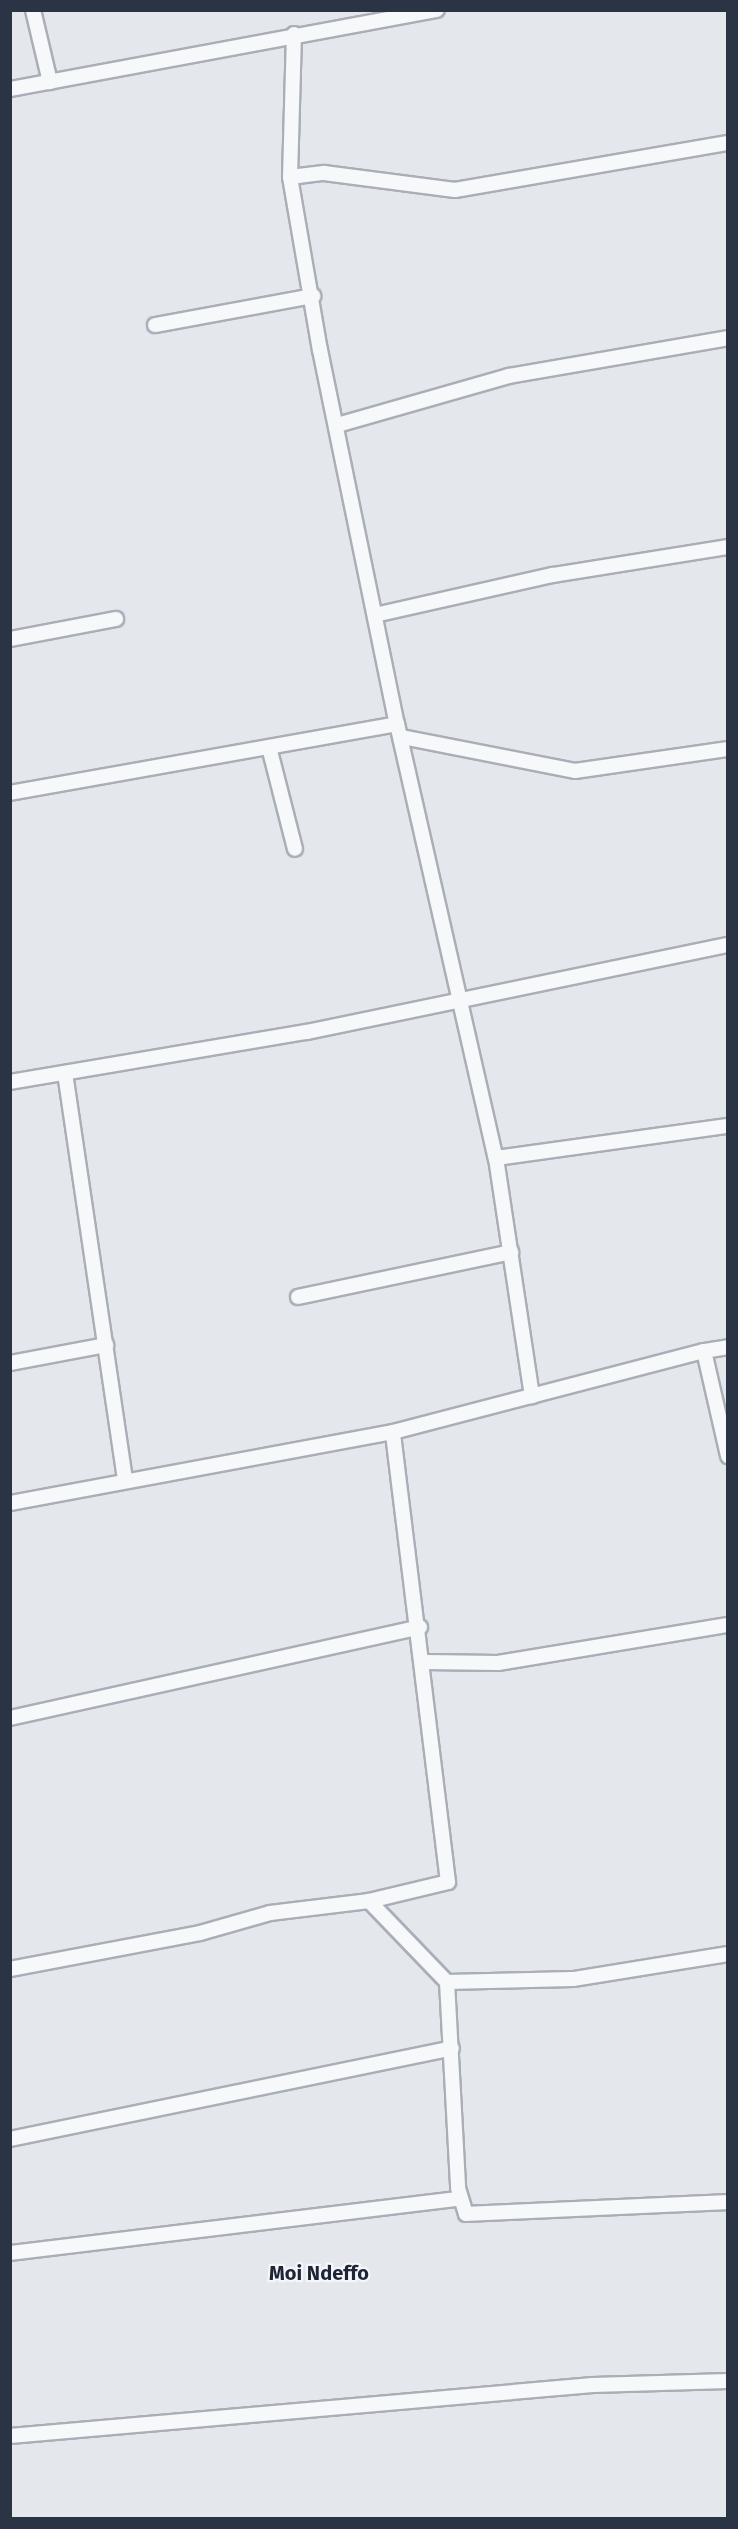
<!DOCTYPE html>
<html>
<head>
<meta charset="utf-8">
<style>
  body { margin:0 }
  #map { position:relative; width:738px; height:2529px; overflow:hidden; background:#e4e7ec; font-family:"Fira Sans",sans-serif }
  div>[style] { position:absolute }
  .roads { filter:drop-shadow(2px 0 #a9aeb7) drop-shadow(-2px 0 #a9aeb7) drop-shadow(0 2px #a9aeb7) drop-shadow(0 -2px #a9aeb7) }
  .minor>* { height:14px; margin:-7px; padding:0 7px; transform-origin:7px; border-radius:7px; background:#f7f8fa }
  span { translate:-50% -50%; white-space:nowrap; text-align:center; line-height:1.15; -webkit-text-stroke:4.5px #f4f6f9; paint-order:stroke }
  .quarter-label { font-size:20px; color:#1d2536; font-weight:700 }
  .frame { position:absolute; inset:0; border:12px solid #2b3445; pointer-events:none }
</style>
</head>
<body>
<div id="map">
  <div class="roads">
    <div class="minor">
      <i style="left:33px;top:10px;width:74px;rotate:76.7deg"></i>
      <i style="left:294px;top:34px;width:143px;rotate:91.6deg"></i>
      <i style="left:290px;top:177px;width:176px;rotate:80.2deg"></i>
      <i style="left:320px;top:350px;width:382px;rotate:78.4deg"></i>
      <i style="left:397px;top:724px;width:445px;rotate:77.2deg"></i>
      <i style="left:496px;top:1158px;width:241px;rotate:81.4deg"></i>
      <i style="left:10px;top:89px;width:434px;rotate:-10.5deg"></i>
      <i style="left:290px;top:177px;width:34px;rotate:-7deg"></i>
      <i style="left:324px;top:173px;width:132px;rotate:7.4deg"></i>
      <i style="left:455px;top:190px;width:277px;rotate:-9.8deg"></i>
      <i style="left:155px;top:325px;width:161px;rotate:-10.4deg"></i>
      <i style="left:337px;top:425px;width:179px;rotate:-15.9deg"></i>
      <i style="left:509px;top:376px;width:222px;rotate:-9.8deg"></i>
      <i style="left:375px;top:615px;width:182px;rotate:-12.7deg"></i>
      <i style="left:553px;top:575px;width:177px;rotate:-9.1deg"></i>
      <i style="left:10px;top:639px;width:108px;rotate:-10.7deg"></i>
      <i style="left:402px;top:737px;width:176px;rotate:11.1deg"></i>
      <i style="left:575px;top:771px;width:155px;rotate:-8.2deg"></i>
      <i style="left:269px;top:747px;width:105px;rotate:75.7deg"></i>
      <i style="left:10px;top:793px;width:393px;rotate:-10.1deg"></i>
      <i style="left:65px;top:1073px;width:411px;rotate:81.6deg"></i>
      <i style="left:10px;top:1082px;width:301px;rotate:-9.6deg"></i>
      <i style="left:307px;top:1032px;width:430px;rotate:-11.7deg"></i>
      <i style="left:496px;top:1158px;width:234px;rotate:-7.9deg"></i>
      <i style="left:298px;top:1297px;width:218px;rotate:-11.9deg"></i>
      <i style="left:704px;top:1351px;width:24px;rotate:-9deg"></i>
      <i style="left:10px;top:1363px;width:98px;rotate:-10.6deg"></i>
      <i style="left:10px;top:1503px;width:390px;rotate:-10.5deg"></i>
      <i style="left:393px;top:1432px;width:321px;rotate:-14.6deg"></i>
      <i style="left:704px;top:1351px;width:108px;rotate:77.1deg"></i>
      <i style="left:425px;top:1662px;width:73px;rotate:0.8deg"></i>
      <i style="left:498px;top:1663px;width:233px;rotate:-9.4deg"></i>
      <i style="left:10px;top:1718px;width:420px;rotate:-12.5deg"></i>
      <i style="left:369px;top:1901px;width:112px;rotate:46.1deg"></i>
      <i style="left:728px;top:1954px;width:157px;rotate:170.8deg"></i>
      <i style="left:573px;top:1979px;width:126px;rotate:178.6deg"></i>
      <i style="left:447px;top:1982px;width:206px;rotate:86.9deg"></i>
      <i style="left:458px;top:2188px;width:27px;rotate:73deg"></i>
      <i style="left:466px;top:2214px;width:262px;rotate:-2.6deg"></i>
      <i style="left:10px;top:1969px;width:193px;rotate:-10.7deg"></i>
      <i style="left:200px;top:1933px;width:73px;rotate:-15.9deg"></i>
      <i style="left:270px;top:1913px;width:100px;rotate:-6.9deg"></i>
      <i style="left:369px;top:1901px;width:81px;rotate:-13.5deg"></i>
      <i style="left:448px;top:1882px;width:453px;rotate:-97deg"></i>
      <i style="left:10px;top:2139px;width:451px;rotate:-11.6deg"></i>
      <i style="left:10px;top:2253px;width:452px;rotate:-6.9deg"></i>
      <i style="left:10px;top:2436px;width:585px;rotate:-5deg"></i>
      <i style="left:593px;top:2385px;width:135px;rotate:-1.7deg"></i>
    </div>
  </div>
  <div class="quarter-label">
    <span style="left:319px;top:2273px">Moi Ndeffo</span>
  </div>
  <div class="frame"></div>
</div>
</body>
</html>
